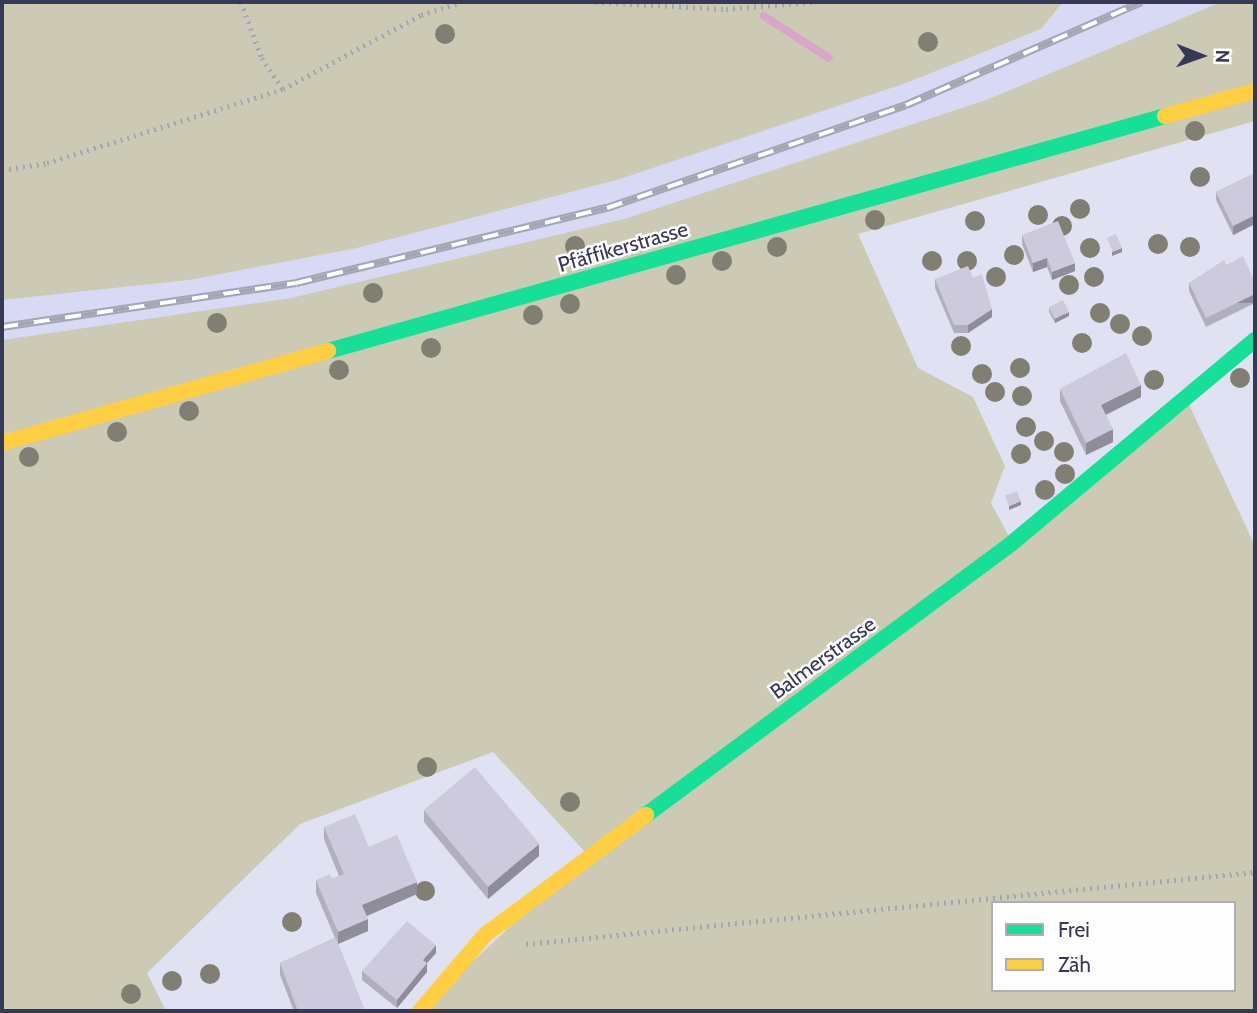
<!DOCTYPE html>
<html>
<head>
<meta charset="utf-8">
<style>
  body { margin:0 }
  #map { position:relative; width:1257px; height:1013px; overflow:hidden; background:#e0e1f2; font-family:Cabin,sans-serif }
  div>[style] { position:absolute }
  .built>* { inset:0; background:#d8d9f4 }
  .green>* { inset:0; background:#ccc9b5 }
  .stream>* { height:8px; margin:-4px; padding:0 4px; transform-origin:4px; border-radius:4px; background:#d9a5ca }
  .path>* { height:4.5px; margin-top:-2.25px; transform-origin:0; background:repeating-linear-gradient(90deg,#a4a6b1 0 2px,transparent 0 7px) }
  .fast>* { height:16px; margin:-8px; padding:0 8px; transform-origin:8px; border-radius:8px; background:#16e098 }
  .slow>* { height:16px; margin:-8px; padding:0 8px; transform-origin:8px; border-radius:8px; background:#ffcf43 }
  .rail>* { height:8px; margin-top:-4px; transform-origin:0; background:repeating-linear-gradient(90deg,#fefefe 0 16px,#a5a6b3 0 32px); box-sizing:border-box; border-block:2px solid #a5a6b3 }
  .trees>* { width:20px; height:20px; margin:-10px; border-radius:50%; background:#817f71 }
  .wall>* { inset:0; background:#b1aebf }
  .shaded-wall>* { inset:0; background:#908d9b; transform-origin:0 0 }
  .building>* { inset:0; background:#cecade; transform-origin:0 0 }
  span { translate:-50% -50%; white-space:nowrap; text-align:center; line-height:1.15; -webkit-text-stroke:5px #fefefe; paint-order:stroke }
  .street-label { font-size:21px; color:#373756 }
  .frame { position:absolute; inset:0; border:4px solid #373756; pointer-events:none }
  .legend { position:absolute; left:991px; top:901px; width:245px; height:91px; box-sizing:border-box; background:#fefefe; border:2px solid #aeaebb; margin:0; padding:9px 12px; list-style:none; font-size:21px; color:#373756 }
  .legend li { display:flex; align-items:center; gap:14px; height:35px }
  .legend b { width:35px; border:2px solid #aeaebb }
  .north { position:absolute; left:1166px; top:21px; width:70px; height:70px; -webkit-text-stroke:5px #fefefe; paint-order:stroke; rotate:91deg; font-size:19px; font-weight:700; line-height:28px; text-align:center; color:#373756 }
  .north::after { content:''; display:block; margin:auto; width:24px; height:32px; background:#373756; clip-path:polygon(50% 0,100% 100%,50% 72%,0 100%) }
</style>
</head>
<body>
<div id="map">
  <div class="built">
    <i style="clip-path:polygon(1063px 2px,1221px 2px,986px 100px,624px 219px,291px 298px,2px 340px,2px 300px,189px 280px,357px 248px,620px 179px,906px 83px,1041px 29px)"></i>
  </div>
  <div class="green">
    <i style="clip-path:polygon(2px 2px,1063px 2px,1041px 29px,906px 83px,620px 179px,357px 248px,189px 280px,2px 300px)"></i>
    <i style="clip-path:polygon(evenodd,1221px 2px,1255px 2px,1255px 121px,858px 234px,918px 368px,973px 397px,1005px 466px,991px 503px,1012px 542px,1186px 398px,1255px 546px,1255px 1011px,420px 1011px,587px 854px,493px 752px,300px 824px,147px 973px,166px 1011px,2px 1011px,2px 340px,291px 298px,624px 219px,986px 100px,1221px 2px,993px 903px,1234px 903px,1234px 990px,993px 990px,993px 903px)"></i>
  </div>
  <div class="stream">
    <i style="left:764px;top:16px;width:77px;rotate:32.9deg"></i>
  </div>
  <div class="path">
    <i style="left:241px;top:2px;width:60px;rotate:69.4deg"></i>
    <i style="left:262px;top:58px;width:37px;rotate:56deg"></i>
    <i style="left:595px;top:2px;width:131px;rotate:3.1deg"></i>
    <i style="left:726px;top:9px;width:86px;rotate:-4.7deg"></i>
    <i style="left:2px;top:170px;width:46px;rotate:-8.8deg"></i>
    <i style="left:47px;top:163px;width:247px;rotate:-17.4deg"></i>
    <i style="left:283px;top:89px;width:157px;rotate:-28.2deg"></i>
    <i style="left:421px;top:15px;width:42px;rotate:-18deg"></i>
    <i style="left:526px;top:944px;width:733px;rotate:-5.64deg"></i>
  </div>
  <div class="fast">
    <i style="left:328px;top:351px;width:869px;rotate:-15.68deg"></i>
    <i style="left:646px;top:815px;width:456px;rotate:-36.6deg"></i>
    <i style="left:1012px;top:543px;width:317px;rotate:-39.9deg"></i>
  </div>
  <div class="slow">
    <i style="left:1165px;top:116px;width:93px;rotate:-15.5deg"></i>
    <i style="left:2px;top:443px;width:339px;rotate:-15.8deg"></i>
    <i style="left:420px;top:1011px;width:100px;rotate:-49.5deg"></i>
    <i style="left:485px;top:935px;width:201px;rotate:-36.7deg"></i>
  </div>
  <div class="rail">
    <i style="left:2px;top:327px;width:297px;rotate:-8.5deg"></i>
    <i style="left:296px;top:283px;width:320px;rotate:-13.6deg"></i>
    <i style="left:607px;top:208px;width:316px;rotate:-19deg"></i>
    <i style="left:906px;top:105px;width:257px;rotate:-23.6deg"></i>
  </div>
  <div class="trees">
    <i style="left:445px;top:34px"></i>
    <i style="left:928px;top:42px"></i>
    <i style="left:1195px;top:131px"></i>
    <i style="left:1200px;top:177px"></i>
    <i style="left:1080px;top:209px"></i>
    <i style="left:1038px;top:215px"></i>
    <i style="left:875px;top:220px"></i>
    <i style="left:975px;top:221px"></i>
    <i style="left:1062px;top:226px"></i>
    <i style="left:1158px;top:244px"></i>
    <i style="left:575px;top:246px"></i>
    <i style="left:777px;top:247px"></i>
    <i style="left:1190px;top:247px"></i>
    <i style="left:1090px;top:248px"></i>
    <i style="left:1014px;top:255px"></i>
    <i style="left:722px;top:261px"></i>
    <i style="left:932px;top:261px"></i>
    <i style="left:967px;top:261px"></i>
    <i style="left:676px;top:275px"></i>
    <i style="left:996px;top:277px"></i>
    <i style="left:1094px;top:277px"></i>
    <i style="left:1069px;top:285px"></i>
    <i style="left:373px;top:293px"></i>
    <i style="left:570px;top:304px"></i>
    <i style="left:1100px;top:313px"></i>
    <i style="left:533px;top:315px"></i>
    <i style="left:217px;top:323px"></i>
    <i style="left:1120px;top:324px"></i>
    <i style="left:1142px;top:336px"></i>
    <i style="left:1082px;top:343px"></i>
    <i style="left:961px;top:346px"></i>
    <i style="left:431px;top:348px"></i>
    <i style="left:1020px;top:368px"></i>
    <i style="left:339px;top:370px"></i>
    <i style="left:982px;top:374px"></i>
    <i style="left:1240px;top:378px"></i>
    <i style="left:1154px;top:380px"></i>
    <i style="left:995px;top:392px"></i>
    <i style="left:1022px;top:396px"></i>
    <i style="left:189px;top:411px"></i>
    <i style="left:1026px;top:427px"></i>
    <i style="left:117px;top:432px"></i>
    <i style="left:1044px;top:441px"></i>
    <i style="left:1064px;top:452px"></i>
    <i style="left:1021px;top:454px"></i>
    <i style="left:29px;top:457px"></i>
    <i style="left:1065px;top:474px"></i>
    <i style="left:1045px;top:490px"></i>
    <i style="left:427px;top:767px"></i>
    <i style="left:570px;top:802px"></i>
    <i style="left:425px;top:891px"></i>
    <i style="left:292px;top:922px"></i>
    <i style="left:210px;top:974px"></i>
    <i style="left:172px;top:981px"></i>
    <i style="left:131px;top:994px"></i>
  </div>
  <div class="wall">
    <i style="clip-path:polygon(1255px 173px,1255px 224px,1233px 235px,1216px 200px,1216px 192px)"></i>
    <i style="clip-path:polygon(1022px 235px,1075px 271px,1052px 280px,1047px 267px,1033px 272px,1022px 244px)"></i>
    <i style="clip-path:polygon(1226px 265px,1255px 282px,1255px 303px,1206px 327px,1189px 291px,1189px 283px)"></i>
    <i style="clip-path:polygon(973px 278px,992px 317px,968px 333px,954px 333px,935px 288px,935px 279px)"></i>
    <i style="clip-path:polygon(1049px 308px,1069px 316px,1055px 323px,1049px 312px)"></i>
    <i style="clip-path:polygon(1060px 389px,1141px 397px,1106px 415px,1113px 442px,1086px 455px,1060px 401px)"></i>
    <i style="clip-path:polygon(424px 810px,539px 856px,488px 899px,424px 822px)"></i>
    <i style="clip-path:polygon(324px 827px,369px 847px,417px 894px,367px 916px,368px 931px,338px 944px,365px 1011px,294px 1011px,280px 975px,280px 963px,335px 938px,316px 893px,316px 880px,332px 879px,339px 876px,324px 839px)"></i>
    <i style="clip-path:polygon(436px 953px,427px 963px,427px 972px,397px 1008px,362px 980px,362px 971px)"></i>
  </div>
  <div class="shaded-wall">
    <i style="clip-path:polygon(1255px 215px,1255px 224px,1233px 235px,1233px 226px)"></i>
    <i style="clip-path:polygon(1122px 248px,1122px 252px,1112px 256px,1112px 252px)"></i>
    <i style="clip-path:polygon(1047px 258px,1047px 267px,1033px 272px,1033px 263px)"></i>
    <i style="clip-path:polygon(1075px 263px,1075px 271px,1052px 280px,1052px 272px)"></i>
    <i style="left:1255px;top:294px;width:9px;height:55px;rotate:90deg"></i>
    <i style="clip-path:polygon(992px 309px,992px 317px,968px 333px,968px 325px)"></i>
    <i style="clip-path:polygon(1069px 312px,1069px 316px,1055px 323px,1055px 319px)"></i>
    <i style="clip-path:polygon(1141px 385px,1141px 397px,1101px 417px,1101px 405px)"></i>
    <i style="clip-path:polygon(1113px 429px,1113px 442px,1086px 455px,1086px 443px)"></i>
    <i style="clip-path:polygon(1021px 501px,1021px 505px,1009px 510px,1009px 506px)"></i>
    <i style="clip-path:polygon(539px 844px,539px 856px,488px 899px,488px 887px)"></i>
    <i style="clip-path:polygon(417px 882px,417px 894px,362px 918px,362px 905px)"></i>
    <i style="clip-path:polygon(368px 919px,368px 931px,338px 944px,338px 932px)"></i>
    <i style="clip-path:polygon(436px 945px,436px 953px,427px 963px,427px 972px,397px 1008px,397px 1000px,423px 960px)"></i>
  </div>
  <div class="building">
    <i style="clip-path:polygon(1255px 173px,1255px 215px,1233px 226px,1216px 192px)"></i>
    <i style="clip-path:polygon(1058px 221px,1075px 263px,1052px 272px,1047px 258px,1033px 263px,1022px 235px)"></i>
    <i style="left:1116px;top:234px;width:15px;height:10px;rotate:67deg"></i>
    <i style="clip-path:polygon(1243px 256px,1255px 282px,1255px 294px,1206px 318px,1189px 283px,1224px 260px,1226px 265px)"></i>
    <i style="clip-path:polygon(968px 266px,973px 278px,982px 274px,992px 309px,968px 325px,954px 325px,935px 279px)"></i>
    <i style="left:1063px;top:300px;width:13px;height:16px;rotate:63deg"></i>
    <i style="clip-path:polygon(1126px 353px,1141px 385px,1101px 405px,1113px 429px,1086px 443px,1060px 389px)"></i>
    <i style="left:1017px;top:491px;width:11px;height:13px;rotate:68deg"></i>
    <i style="left:475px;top:767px;width:100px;height:67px;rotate:50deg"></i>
    <i style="clip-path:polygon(355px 814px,369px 847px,397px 835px,417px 882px,362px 905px,368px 919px,338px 932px,316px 880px,330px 874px,332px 879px,344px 874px,324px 827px)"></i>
    <i style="clip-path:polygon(407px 921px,436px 945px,423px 960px,427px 963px,397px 1000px,362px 971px)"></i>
    <i style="clip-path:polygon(336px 938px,365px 1011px,298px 1011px,280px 963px)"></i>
  </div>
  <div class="street-label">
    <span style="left:623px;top:247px;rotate:-16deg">Pfäffikerstrasse</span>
    <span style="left:823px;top:658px;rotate:-36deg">Balmerstrasse</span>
  </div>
  <div class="frame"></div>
  <ul class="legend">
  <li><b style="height:9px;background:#16e098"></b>Frei</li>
  <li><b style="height:9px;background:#ffcf43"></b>Zäh</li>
  </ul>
  <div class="north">N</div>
</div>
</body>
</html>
